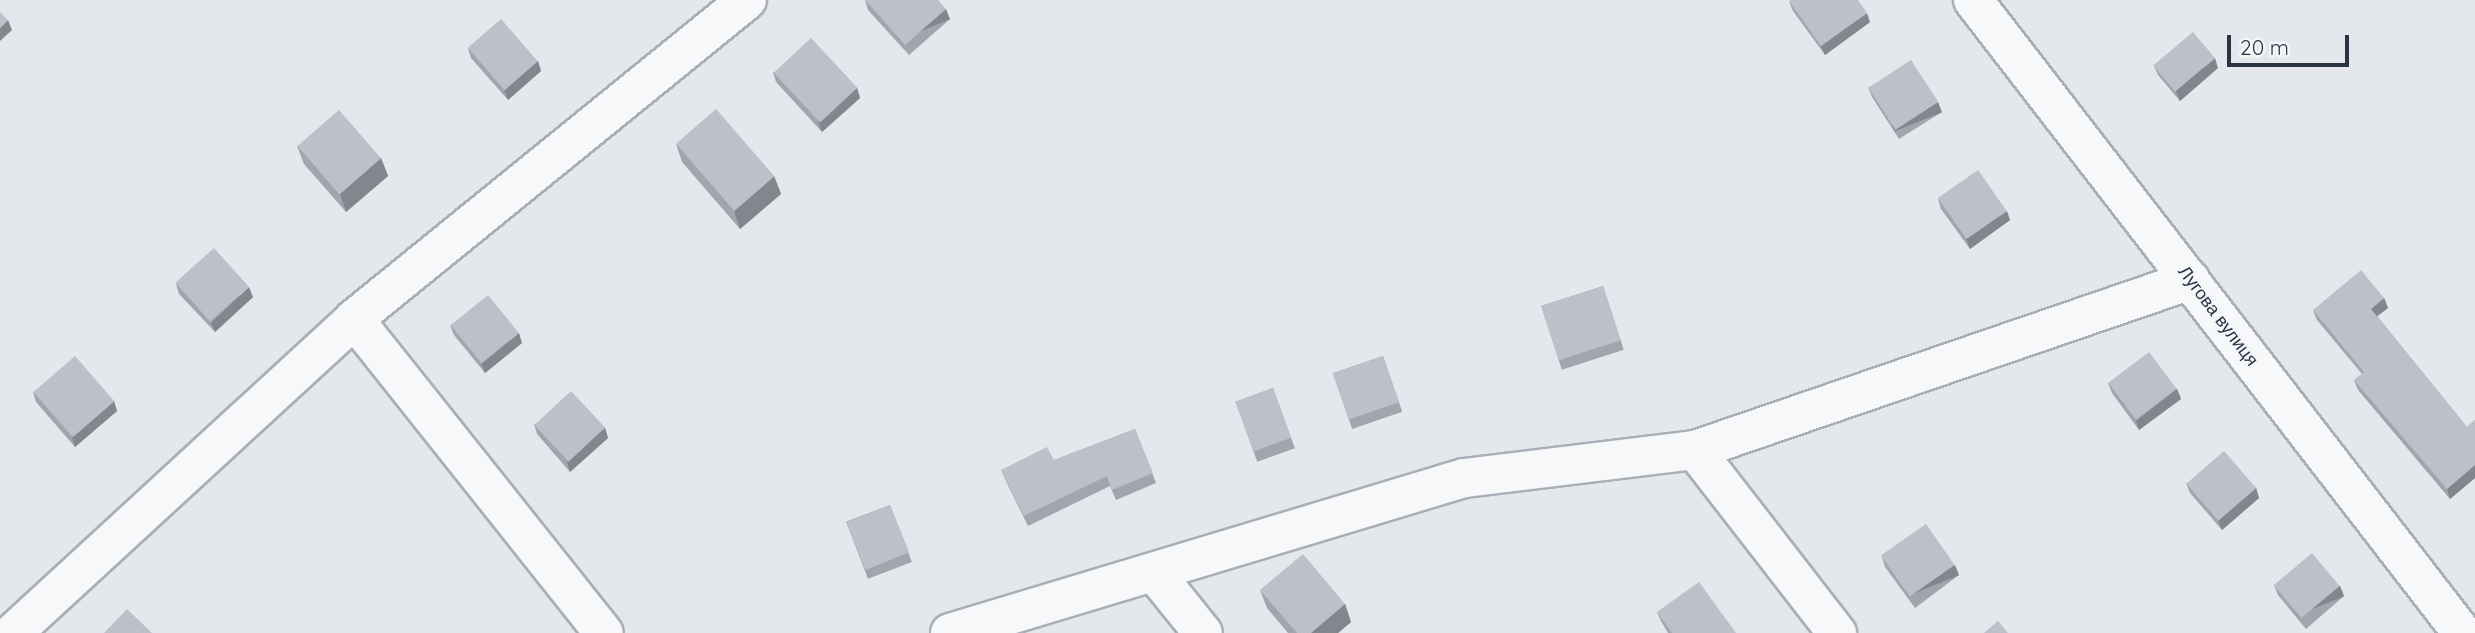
<!DOCTYPE html>
<html>
<head>
<meta charset="utf-8">
<style>
  body { margin:0 }
  #map { position:relative; width:2475px; height:633px; overflow:hidden; background:#e4e7ec; font-family:Quicksand,sans-serif }
  div>[style] { position:absolute }
  .roads { filter:drop-shadow(2px 0 #a9aeb7) drop-shadow(-2px 0 #a9aeb7) drop-shadow(0 2px #a9aeb7) drop-shadow(0 -2px #a9aeb7) }
  .street>* { height:38px; margin:-19px; padding:0 19px; transform-origin:19px; border-radius:19px; background:#f7f8fa }
  .wall>* { inset:0; background:#a1a5ae; transform-origin:0 0 }
  .shaded-wall>* { inset:0; background:#83868d; transform-origin:0 0 }
  .building>* { inset:0; background:#bbc0ca; transform-origin:0 0 }
  span { translate:-50% -50%; white-space:nowrap; text-align:center; line-height:1.15; -webkit-text-stroke:7px #f4f6f9; paint-order:stroke }
  .street-label { font-size:18px; color:#2b3445 }
  .scale { position:absolute; left:2227px; top:35px; width:122px; height:32px; box-sizing:border-box; border:4px solid #2b3445; border-top:0; padding-left:9px; font-size:21px; line-height:24px; white-space:nowrap; color:#2b3445; -webkit-text-stroke:5px #f4f6f9; paint-order:stroke }
</style>
</head>
<body>
<div id="map">
  <div class="roads">
    <div class="street">
      <i style="left:1973px;top:0;width:800px;rotate:52.31deg"></i>
      <i style="left:354px;top:319px;width:401px;rotate:51.5deg"></i>
      <i style="left:1695px;top:450px;width:232px;rotate:52.2deg"></i>
      <i style="left:1157px;top:576px;width:73px;rotate:51.1deg"></i>
      <i style="left:13px;top:633px;width:464px;rotate:-42.6deg"></i>
      <i style="left:354px;top:319px;width:506px;rotate:-39.07deg"></i>
      <i style="left:950px;top:633px;width:537px;rotate:-16.78deg"></i>
      <i style="left:1464px;top:478px;width:233px;rotate:-6.9deg"></i>
      <i style="left:1695px;top:450px;width:524px;rotate:-18.92deg"></i>
    </div>
  </div>
  <div class="wall">
    <i style="clip-path:polygon(865px 0,950px 19px,909px 55px,868px 10px)"></i>
    <i style="clip-path:polygon(1789px 1px,1870px 22px,1825px 55px,1793px 11px)"></i>
    <i style="clip-path:polygon(468px 48px,538px 61px,541px 71px,508px 100px,471px 58px)"></i>
    <i style="clip-path:polygon(2154px 66px,2218px 68px,2180px 101px,2158px 75px)"></i>
    <i style="clip-path:polygon(773px 72px,857px 88px,860px 98px,822px 132px,776px 82px)"></i>
    <i style="clip-path:polygon(1868px 87px,1942px 112px,1899px 139px,1872px 97px)"></i>
    <i style="clip-path:polygon(676px 144px,774px 176px,781px 194px,740px 229px,682px 162px)"></i>
    <i style="clip-path:polygon(297px 146px,381px 158px,388px 176px,346px 212px,304px 164px)"></i>
    <i style="clip-path:polygon(1938px 199px,2010px 220px,1970px 249px,1941px 209px)"></i>
    <i style="clip-path:polygon(176px 284px,253px 297px,215px 332px,179px 294px)"></i>
    <i style="left:1603px;top:286px;width:67px;height:65px;rotate:72deg"></i>
    <i style="clip-path:polygon(2384px 298px,2388px 308px,2377px 316px,2467px 427px,2475px 420px,2475px 478px,2450px 499px,2358px 390px,2354px 380px,2362px 374px,2317px 320px,2313px 310px)"></i>
    <i style="clip-path:polygon(450px 325px,522px 343px,485px 373px,454px 335px)"></i>
    <i style="left:1383px;top:356px;width:59px;height:53px;rotate:71deg"></i>
    <i style="clip-path:polygon(2108px 383px,2177px 389px,2181px 399px,2139px 430px,2112px 393px)"></i>
    <i style="left:1273px;top:388px;width:64px;height:40px;rotate:70deg"></i>
    <i style="clip-path:polygon(33px 392px,114px 401px,117px 411px,75px 447px,36px 402px)"></i>
    <i style="clip-path:polygon(534px 424px,605px 428px,608px 438px,570px 472px,537px 434px)"></i>
    <i style="clip-path:polygon(1135px 429px,1156px 483px,1116px 500px,1110px 486px,1028px 526px,1005px 479px,1001px 470px,1054px 460px)"></i>
    <i style="clip-path:polygon(2186px 483px,2256px 488px,2259px 498px,2222px 530px,2190px 493px)"></i>
    <i style="left:890px;top:505px;width:61px;height:47px;rotate:69deg"></i>
    <i style="clip-path:polygon(1882px 557px,1959px 575px,1915px 608px,1885px 567px)"></i>
    <i style="clip-path:polygon(2274px 585px,2340px 586px,2344px 596px,2306px 629px,2278px 595px)"></i>
    <i style="clip-path:polygon(1260px 590px,1345px 604px,1351px 622px,1338px 633px,1288px 633px,1267px 608px)"></i>
    <i style="clip-path:polygon(1657px 612px,1736px 633px,1668px 633px,1661px 621px)"></i>
  </div>
  <div class="shaded-wall">
    <i style="left:946px;top:9px;width:11px;height:55px;rotate:68deg"></i>
    <i style="clip-path:polygon(1867px 13px,1870px 22px,1825px 55px,1821px 46px)"></i>
    <i style="clip-path:polygon(8px 20px,12px 30px,0 41px,0 28px)"></i>
    <i style="clip-path:polygon(2215px 58px,2218px 68px,2180px 101px,2176px 91px)"></i>
    <i style="clip-path:polygon(538px 61px,541px 71px,508px 100px,504px 90px)"></i>
    <i style="clip-path:polygon(857px 88px,860px 98px,822px 132px,818px 122px)"></i>
    <i style="left:1938px;top:102px;width:11px;height:51px;rotate:68deg"></i>
    <i style="clip-path:polygon(381px 158px,388px 176px,346px 212px,340px 194px)"></i>
    <i style="clip-path:polygon(774px 176px,781px 194px,740px 229px,734px 211px)"></i>
    <i style="clip-path:polygon(2007px 211px,2010px 220px,1970px 249px,1966px 239px)"></i>
    <i style="clip-path:polygon(249px 287px,253px 297px,215px 332px,211px 323px)"></i>
    <i style="clip-path:polygon(2384px 298px,2388px 308px,2375px 318px,2371px 309px)"></i>
    <i style="clip-path:polygon(519px 333px,522px 343px,485px 373px,481px 364px)"></i>
    <i style="clip-path:polygon(2177px 389px,2181px 399px,2139px 430px,2136px 421px)"></i>
    <i style="clip-path:polygon(114px 401px,117px 411px,75px 447px,72px 437px)"></i>
    <i style="clip-path:polygon(605px 428px,608px 438px,570px 472px,567px 462px)"></i>
    <i style="clip-path:polygon(2475px 465px,2475px 478px,2450px 499px,2447px 489px)"></i>
    <i style="clip-path:polygon(2256px 488px,2259px 498px,2222px 530px,2218px 520px)"></i>
    <i style="left:1955px;top:565px;width:11px;height:55px;rotate:68deg"></i>
    <i style="left:2340px;top:586px;width:11px;height:50px;rotate:68deg"></i>
    <i style="clip-path:polygon(1345px 604px,1351px 622px,1338px 633px,1311px 633px)"></i>
  </div>
  <div class="building">
    <i style="clip-path:polygon(865px 0,938px 0,946px 9px,905px 45px)"></i>
    <i style="clip-path:polygon(1791px 0,1858px 0,1867px 13px,1821px 46px,1789px 1px)"></i>
    <i style="clip-path:polygon(0 12px,8px 20px,0 28px)"></i>
    <i style="left:501px;top:19px;width:56px;height:44px;rotate:49deg"></i>
    <i style="left:2193px;top:32px;width:34px;height:52px;rotate:50deg"></i>
    <i style="left:811px;top:38px;width:68px;height:51px;rotate:47deg"></i>
    <i style="left:1911px;top:60px;width:50px;height:51px;rotate:57deg"></i>
    <i style="left:716px;top:109px;width:89px;height:53px;rotate:49deg"></i>
    <i style="left:339px;top:110px;width:64px;height:55px;rotate:49deg"></i>
    <i style="left:1978px;top:170px;width:50px;height:49px;rotate:55deg"></i>
    <i style="left:214px;top:248px;width:52px;height:52px;rotate:48deg"></i>
    <i style="clip-path:polygon(2361px 270px,2384px 298px,2371px 309px,2467px 427px,2475px 420px,2475px 465px,2447px 489px,2354px 380px,2364px 372px,2313px 310px)"></i>
    <i style="left:1603px;top:286px;width:57px;height:65px;rotate:72deg"></i>
    <i style="left:488px;top:295px;width:49px;height:48px;rotate:51deg"></i>
    <i style="left:2149px;top:352px;width:46px;height:51px;rotate:53deg"></i>
    <i style="left:75px;top:356px;width:60px;height:55px;rotate:49deg"></i>
    <i style="left:1383px;top:356px;width:49px;height:53px;rotate:71deg"></i>
    <i style="left:1273px;top:388px;width:53px;height:40px;rotate:70deg"></i>
    <i style="left:571px;top:391px;width:50px;height:50px;rotate:47deg"></i>
    <i style="clip-path:polygon(1135px 429px,1153px 473px,1112px 490px,1107px 476px,1024px 516px,1001px 470px,1047px 447px,1054px 460px)"></i>
    <i style="left:2224px;top:451px;width:49px;height:50px;rotate:49deg"></i>
    <i style="left:890px;top:505px;width:51px;height:47px;rotate:68deg"></i>
    <i style="left:1926px;top:524px;width:50px;height:55px;rotate:55deg"></i>
    <i style="left:2312px;top:553px;width:43px;height:50px;rotate:50deg"></i>
    <i style="clip-path:polygon(1303px 554px,1345px 604px,1311px 633px,1297px 633px,1260px 590px)"></i>
    <i style="clip-path:polygon(1699px 582px,1736px 633px,1672px 633px,1657px 612px)"></i>
    <i style="clip-path:polygon(127px 609px,152px 633px,104px 633px)"></i>
    <i style="clip-path:polygon(1998px 621px,2008px 633px,1984px 633px)"></i>
  </div>
  <div class="street-label">
    <span style="left:2218px;top:316px;rotate:53deg">Лугова вулиця</span>
  </div>
  <div class="scale">20 m</div>
</div>
</body>
</html>
